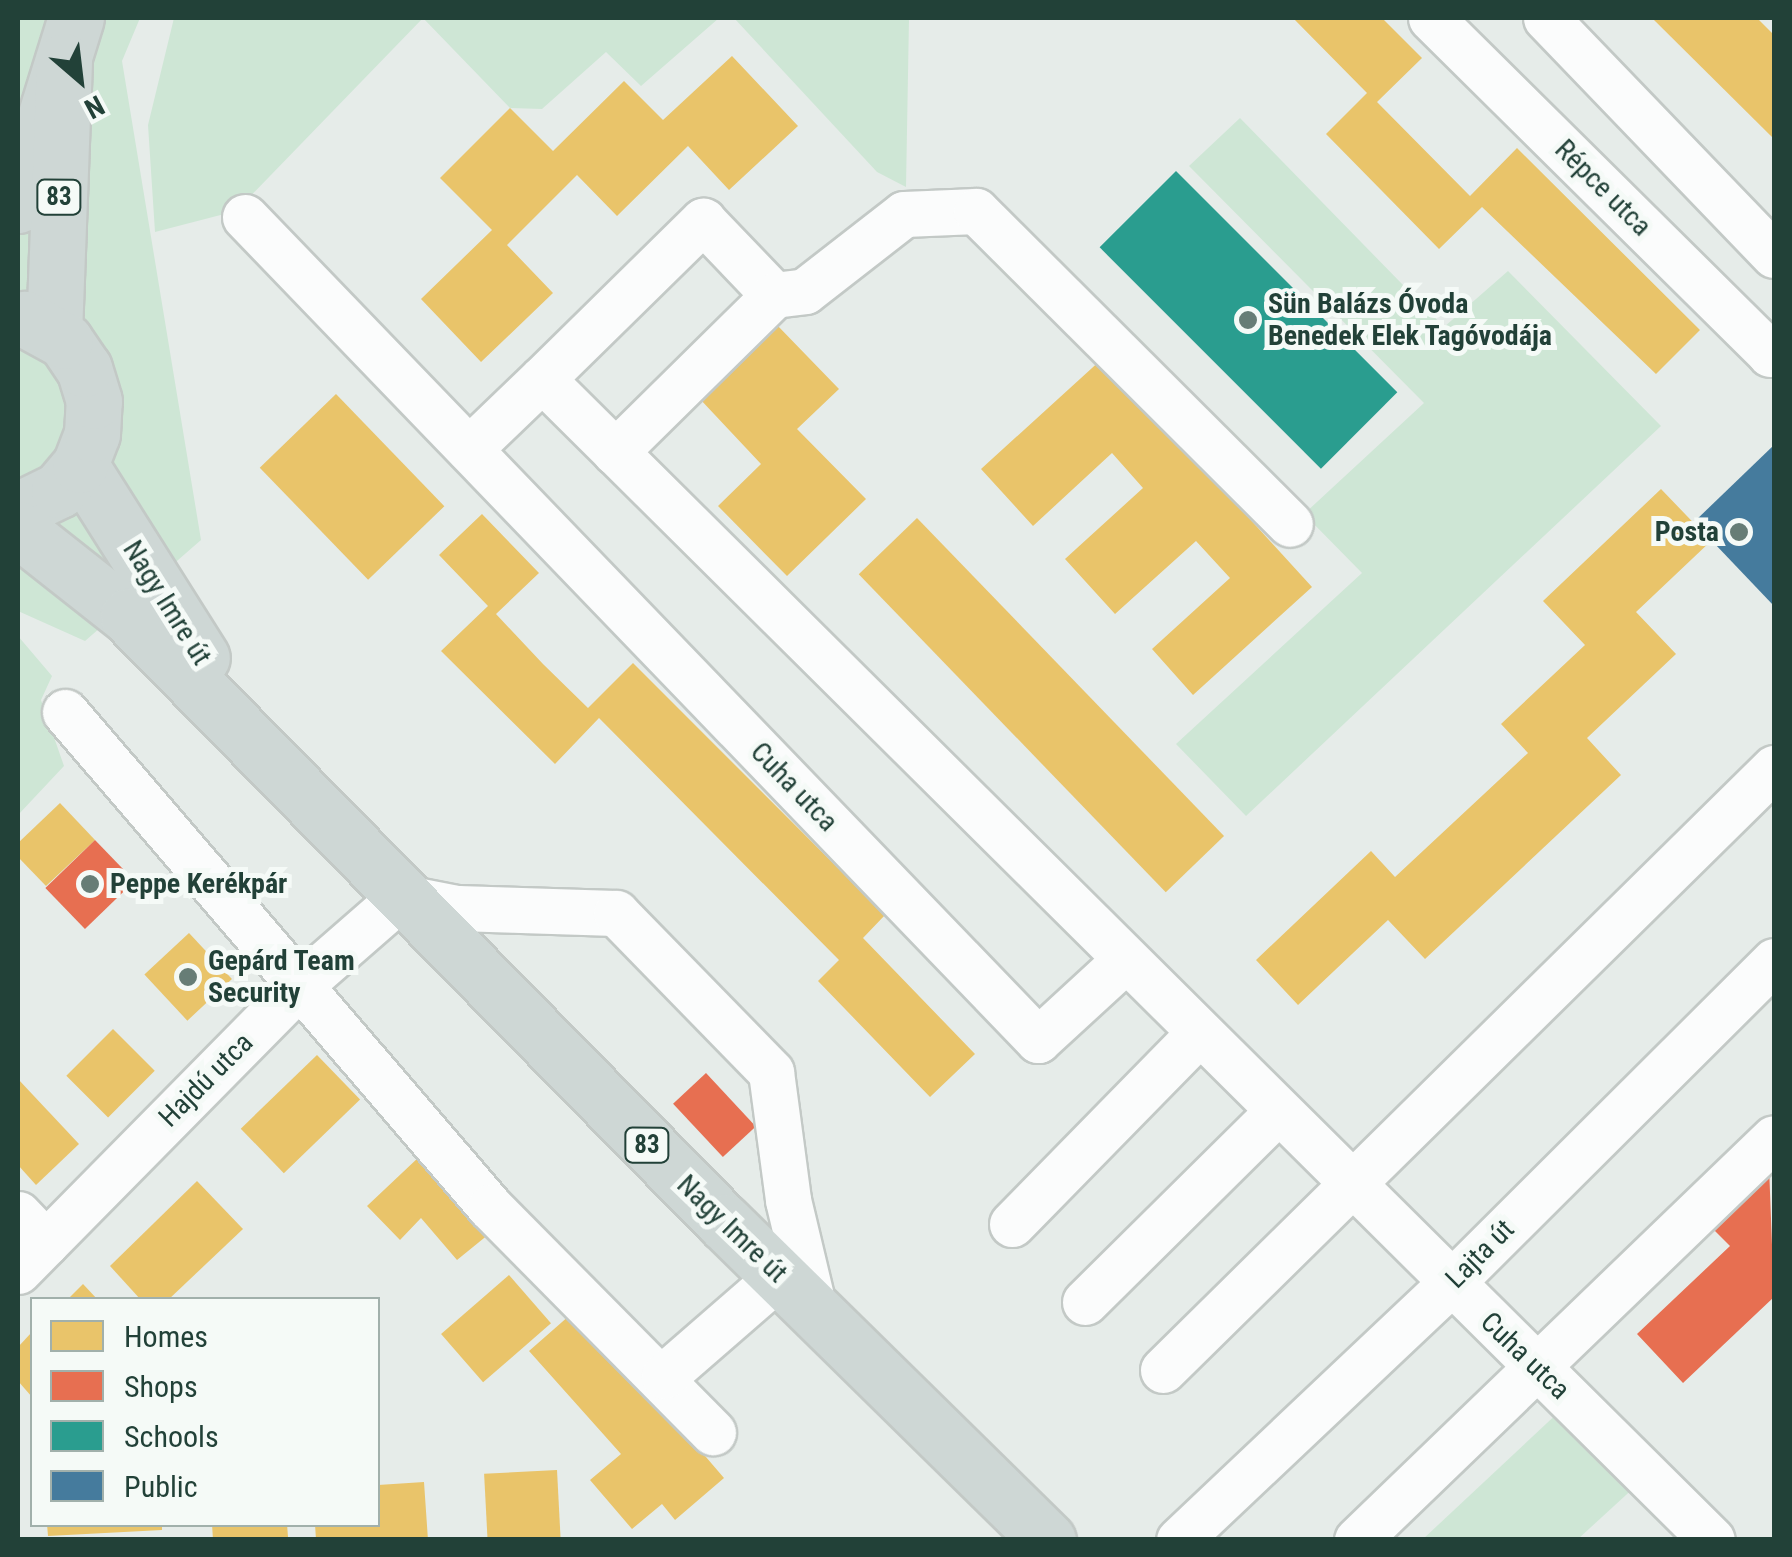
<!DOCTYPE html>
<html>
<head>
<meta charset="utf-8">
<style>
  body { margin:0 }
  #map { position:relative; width:1792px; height:1557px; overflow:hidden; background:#e6ece9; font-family:"Roboto Condensed",sans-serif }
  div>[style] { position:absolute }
  .green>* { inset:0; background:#cee6d5 }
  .homes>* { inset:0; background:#e9c46a; transform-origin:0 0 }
  .shops>* { inset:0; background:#e76f51; transform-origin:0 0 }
  .schools>* { inset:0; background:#2a9d8f; transform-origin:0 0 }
  .public>* { inset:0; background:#457b9d }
  .roads { filter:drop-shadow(2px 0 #c3c9c6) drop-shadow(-2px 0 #c3c9c6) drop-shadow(0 2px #c3c9c6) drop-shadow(0 -2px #c3c9c6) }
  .minor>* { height:45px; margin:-22.5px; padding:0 22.5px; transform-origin:22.5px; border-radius:22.5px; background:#fbfcfc }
  .major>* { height:55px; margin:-27.5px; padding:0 27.5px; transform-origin:27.5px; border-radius:27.5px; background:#ced7d5 }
  .dots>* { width:28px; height:28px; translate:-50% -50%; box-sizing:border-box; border:5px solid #f5faf7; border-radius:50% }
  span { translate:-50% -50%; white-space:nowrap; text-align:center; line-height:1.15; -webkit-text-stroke:10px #f5faf7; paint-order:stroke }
  .shield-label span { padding:2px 8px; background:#f5faf7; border:2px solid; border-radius:8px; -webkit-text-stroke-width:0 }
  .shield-label { font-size:25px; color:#224138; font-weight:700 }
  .street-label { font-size:28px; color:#224138 }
  .poi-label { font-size:28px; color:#224138; font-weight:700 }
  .left { translate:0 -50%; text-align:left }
  .right { translate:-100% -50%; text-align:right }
  .frame { position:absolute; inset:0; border:20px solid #224138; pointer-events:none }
  .legend { position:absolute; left:30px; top:1297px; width:350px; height:230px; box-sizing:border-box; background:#f5faf7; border:2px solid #a1b0ab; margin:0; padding:12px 18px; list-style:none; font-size:30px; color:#224138 }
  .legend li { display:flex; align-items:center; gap:20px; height:50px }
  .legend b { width:50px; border:2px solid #a1b0ab }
  .north { position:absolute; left:30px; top:30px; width:100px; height:100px; -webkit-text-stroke:8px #f5faf7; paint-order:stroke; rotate:152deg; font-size:28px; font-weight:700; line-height:40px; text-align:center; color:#224138 }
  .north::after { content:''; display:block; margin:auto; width:35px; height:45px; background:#224138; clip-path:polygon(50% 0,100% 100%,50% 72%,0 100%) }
</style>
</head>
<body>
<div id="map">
  <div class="green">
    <i style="clip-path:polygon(18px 18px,140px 18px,122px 61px,201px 540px,85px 641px,18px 611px)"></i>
    <i style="clip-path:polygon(174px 18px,719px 18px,641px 86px,606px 52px,542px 109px,510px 108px,423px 18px,236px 211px,155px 232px,148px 125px)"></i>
    <i style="clip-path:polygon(734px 18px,909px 18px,906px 187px,877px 172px)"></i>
    <i style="clip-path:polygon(1240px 118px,1444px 327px,1508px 271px,1661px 426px,1246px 816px,1176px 744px,1362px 573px,1304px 514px,1424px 403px,1189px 166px)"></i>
    <i style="clip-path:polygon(18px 636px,52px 676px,41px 700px,64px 766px,18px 815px)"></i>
    <i style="clip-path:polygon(1562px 1409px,1638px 1484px,1578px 1539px,1422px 1540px)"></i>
  </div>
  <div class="homes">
    <i style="clip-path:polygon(1293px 18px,1382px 18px,1422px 58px,1377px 102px,1470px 196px,1517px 148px,1700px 330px,1656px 374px,1482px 207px,1439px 249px,1326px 134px,1367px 93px)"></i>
    <i style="clip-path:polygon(1652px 18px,1757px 18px,1774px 35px,1774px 139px)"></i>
    <i style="clip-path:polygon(732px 56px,798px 126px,729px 190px,688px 146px,617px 216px,577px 175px,507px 245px,553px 293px,481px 362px,421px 299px,492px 230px,440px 178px,510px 108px,553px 151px,624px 81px,663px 120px)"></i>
    <i style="clip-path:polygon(776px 324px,839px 389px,797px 429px,866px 499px,787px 576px,718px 506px,761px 464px,699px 398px)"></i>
    <i style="clip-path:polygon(1103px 358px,1312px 587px,1193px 695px,1152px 649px,1230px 578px,1196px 541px,1115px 614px,1065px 559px,1143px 488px,1112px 453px,1033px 526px,981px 469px)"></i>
    <i style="left:336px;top:394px;width:156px;height:106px;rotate:46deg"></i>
    <i style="clip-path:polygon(1661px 489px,1711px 541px,1636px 612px,1676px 654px,1587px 738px,1621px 775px,1425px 959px,1388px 920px,1298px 1005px,1256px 960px,1371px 851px,1395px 877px,1528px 753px,1501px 724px,1585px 645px,1543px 601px)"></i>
    <i style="clip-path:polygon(482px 514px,539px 573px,496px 614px,543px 664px,588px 708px,633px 663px,885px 915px,863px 938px,975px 1054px,930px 1097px,818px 981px,839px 960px,599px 718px,555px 764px,441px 651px,488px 606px,439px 555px)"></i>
    <i style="left:917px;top:518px;width:442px;height:81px;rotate:46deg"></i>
    <i style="clip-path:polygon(60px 803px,95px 840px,46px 886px,18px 857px,18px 843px)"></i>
    <i style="left:189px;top:933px;width:63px;height:61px;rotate:47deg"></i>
    <i style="left:113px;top:1029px;width:59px;height:66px;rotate:45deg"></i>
    <i style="left:317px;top:1055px;width:62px;height:106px;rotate:46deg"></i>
    <i style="clip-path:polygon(18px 1079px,79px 1144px,36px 1185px,18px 1165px)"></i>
    <i style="clip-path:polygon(420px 1156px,489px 1234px,457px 1260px,421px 1218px,400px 1240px,367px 1206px)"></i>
    <i style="clip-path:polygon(197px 1181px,243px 1229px,168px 1300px,141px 1300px,110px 1266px)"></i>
    <i style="left:509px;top:1275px;width:64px;height:90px;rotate:49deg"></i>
    <i style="clip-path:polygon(83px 1284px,98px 1300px,67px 1300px)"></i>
    <i style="clip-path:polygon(578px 1308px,724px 1478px,675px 1520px,662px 1504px,632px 1529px,590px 1480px,621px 1454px,529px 1351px)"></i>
    <i style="clip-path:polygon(32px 1332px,32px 1397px,18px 1381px,18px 1347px)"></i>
    <i style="left:557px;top:1470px;width:70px;height:73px;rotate:87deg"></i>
    <i style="clip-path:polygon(424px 1482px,428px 1540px,316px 1540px,315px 1524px,378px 1524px,378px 1485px)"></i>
    <i style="clip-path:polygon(47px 1524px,162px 1524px,162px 1530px,48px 1536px)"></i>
    <i style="clip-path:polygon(212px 1524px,287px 1524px,288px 1537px,213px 1540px)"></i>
  </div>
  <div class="shops">
    <i style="left:95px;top:840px;width:57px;height:69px;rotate:46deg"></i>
    <i style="left:706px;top:1073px;width:73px;height:45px;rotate:47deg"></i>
    <i style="clip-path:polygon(1769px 1166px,1774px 1297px,1683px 1383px,1637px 1334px,1730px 1246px,1708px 1224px)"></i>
  </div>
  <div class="schools">
    <i style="left:1176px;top:171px;width:313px;height:108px;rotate:45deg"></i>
  </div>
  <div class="public">
    <i style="clip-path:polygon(1774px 445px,1774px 606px,1694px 522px)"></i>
  </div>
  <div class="roads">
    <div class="minor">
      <i style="left:1431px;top:18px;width:477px;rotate:44.7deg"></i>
      <i style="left:1770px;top:354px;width:6px;rotate:-45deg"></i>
      <i style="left:1546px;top:18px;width:329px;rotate:46.1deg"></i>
      <i style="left:245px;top:217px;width:1143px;rotate:46.06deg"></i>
      <i style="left:1038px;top:1040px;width:118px;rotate:-42.6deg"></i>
      <i style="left:542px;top:379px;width:226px;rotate:-44.5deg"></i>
      <i style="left:703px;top:221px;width:103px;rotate:46.2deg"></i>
      <i style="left:469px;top:449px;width:101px;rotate:-43.8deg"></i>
      <i style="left:542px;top:379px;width:1648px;rotate:44.78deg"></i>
      <i style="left:615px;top:452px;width:223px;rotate:-44.6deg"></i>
      <i style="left:774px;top:295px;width:31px;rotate:-7deg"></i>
      <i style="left:805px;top:291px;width:125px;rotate:-37.9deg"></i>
      <i style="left:904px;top:214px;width:72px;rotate:-2.4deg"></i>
      <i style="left:976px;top:211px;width:443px;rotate:44.9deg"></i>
      <i style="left:65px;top:712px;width:652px;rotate:49.35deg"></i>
      <i style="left:490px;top:1207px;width:317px;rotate:45.3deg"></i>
      <i style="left:18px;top:1214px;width:40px;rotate:46deg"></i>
      <i style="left:1012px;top:1224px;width:266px;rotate:-45.6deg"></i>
      <i style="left:18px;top:1271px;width:400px;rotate:-45.4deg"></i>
      <i style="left:299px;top:986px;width:135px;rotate:-41.1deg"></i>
      <i style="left:401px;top:897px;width:57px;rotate:11.1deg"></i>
      <i style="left:457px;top:908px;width:159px;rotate:1.8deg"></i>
      <i style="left:616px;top:913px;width:222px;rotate:45.7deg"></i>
      <i style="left:771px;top:1072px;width:129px;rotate:82.4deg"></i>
      <i style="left:788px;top:1200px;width:112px;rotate:76.6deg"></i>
      <i style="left:1085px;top:1302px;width:270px;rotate:-44.7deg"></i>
      <i style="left:1163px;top:1370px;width:858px;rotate:-44.57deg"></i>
      <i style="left:664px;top:1376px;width:152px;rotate:-41deg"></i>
      <i style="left:1179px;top:1540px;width:374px;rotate:-43.4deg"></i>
      <i style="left:1451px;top:1283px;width:456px;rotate:-44.9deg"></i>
      <i style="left:1357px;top:1540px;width:579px;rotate:-43.95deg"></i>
    </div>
    <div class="major">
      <i style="left:18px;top:205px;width:196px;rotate:-72.8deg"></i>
      <i style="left:54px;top:334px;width:273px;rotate:-87.9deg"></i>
      <i style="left:80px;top:465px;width:228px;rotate:57.7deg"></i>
      <i style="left:18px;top:510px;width:46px;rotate:-26deg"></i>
      <i style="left:59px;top:490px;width:33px;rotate:-50deg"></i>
      <i style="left:80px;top:465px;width:33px;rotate:-69deg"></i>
      <i style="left:92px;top:434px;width:33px;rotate:-87deg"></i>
      <i style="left:94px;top:401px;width:34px;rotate:-107deg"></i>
      <i style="left:84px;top:369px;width:34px;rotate:-124deg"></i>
      <i style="left:65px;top:341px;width:46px;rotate:-151.2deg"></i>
      <i style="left:18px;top:529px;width:140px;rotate:38.3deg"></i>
      <i style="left:128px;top:616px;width:850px;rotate:45.48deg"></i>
      <i style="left:724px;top:1222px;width:454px;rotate:44.5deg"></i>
    </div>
  </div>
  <div class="dots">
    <i style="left:1248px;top:320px;background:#677d76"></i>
    <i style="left:1739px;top:532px;background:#677d76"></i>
    <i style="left:90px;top:884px;background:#677d76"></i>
    <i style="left:188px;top:977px;background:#677d76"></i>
  </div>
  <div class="shield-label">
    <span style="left:59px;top:197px">83</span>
    <span style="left:647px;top:1145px">83</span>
  </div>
  <div class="street-label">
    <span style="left:1603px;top:188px;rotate:45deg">Répce utca</span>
    <span style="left:167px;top:603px;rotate:58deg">Nagy Imre út</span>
    <span style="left:794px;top:787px;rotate:46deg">Cuha utca</span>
    <span style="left:206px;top:1080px;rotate:-45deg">Hajdú utca</span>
    <span style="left:732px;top:1229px;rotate:44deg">Nagy Imre út</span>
    <span style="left:1480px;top:1254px;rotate:-45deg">Lajta út</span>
    <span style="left:1525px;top:1356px;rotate:44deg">Cuha utca</span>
  </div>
  <div class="poi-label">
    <span class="left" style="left:1268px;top:320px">Sün Balázs Óvoda<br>Benedek Elek Tagóvodája</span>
    <span class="right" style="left:1719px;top:532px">Posta</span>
    <span class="left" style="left:110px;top:884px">Peppe Kerékpár</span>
    <span class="left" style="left:208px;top:977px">Gepárd Team<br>Security</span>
  </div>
  <div class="frame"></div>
  <ul class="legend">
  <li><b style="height:28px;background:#e9c46a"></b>Homes</li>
  <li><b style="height:28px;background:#e76f51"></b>Shops</li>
  <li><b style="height:28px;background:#2a9d8f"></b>Schools</li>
  <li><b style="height:28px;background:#457b9d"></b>Public</li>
  </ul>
  <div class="north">N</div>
</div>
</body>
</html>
